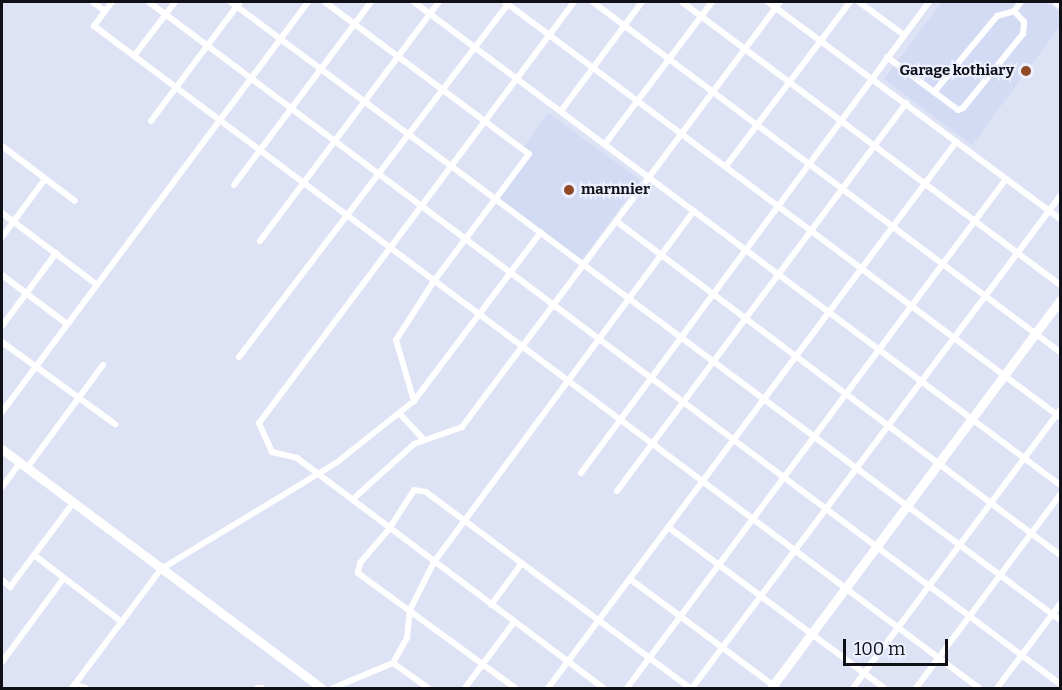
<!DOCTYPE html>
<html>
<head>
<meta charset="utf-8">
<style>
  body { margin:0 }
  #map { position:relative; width:1062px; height:690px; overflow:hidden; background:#dde2f4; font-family:Bitter,serif }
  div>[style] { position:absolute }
  .built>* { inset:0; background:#d3daf4 }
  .minor>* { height:6px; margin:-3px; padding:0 3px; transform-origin:3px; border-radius:3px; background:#fff }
  .secondary>* { height:9px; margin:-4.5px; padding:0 4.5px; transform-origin:4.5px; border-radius:4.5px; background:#fff }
  .dots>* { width:16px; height:16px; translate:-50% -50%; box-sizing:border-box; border:3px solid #ebeffe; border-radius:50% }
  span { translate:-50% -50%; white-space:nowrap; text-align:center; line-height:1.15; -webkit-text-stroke:4.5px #ebeffe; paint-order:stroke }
  .poi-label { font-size:15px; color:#0f1117; font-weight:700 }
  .right { translate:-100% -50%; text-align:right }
  .left { translate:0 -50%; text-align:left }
  .frame { position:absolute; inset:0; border:3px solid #0f1117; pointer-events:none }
  .scale { position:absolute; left:843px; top:639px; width:105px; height:27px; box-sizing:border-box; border:3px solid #0f1117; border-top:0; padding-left:8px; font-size:18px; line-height:21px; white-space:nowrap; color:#0f1117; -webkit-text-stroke:4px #ebeffe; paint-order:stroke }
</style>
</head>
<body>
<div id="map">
  <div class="built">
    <i style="clip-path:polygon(942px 2px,1046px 2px,1060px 13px,1060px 26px,972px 145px,884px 79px)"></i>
    <i style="clip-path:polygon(548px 113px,640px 180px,582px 260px,498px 200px,528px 158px,520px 152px)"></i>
  </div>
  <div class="minor">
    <i style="left:93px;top:2px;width:15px;rotate:37deg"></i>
    <i style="left:112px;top:2px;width:30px;rotate:127deg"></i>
    <i style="left:94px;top:26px;width:1105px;rotate:36.8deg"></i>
    <i style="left:149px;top:2px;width:1138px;rotate:36.82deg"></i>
    <i style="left:231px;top:2px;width:1034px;rotate:36.7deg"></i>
    <i style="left:325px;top:2px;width:254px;rotate:36.7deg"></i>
    <i style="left:529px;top:154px;width:159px;rotate:126.8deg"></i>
    <i style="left:434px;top:281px;width:70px;rotate:122.8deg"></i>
    <i style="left:396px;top:340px;width:64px;rotate:73.6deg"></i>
    <i style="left:414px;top:2px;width:807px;rotate:36.78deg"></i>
    <i style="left:505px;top:2px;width:693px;rotate:36.79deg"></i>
    <i style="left:574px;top:2px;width:526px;rotate:126.8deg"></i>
    <i style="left:259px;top:423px;width:32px;rotate:66deg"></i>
    <i style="left:272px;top:452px;width:26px;rotate:13deg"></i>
    <i style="left:297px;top:458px;width:383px;rotate:36.9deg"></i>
    <i style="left:593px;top:2px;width:584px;rotate:36.85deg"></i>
    <i style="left:682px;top:2px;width:472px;rotate:36.8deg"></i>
    <i style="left:768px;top:2px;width:364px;rotate:36.6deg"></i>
    <i style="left:859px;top:2px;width:56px;rotate:36.3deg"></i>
    <i style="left:134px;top:56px;width:68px;rotate:-52.8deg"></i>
    <i style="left:887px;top:57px;width:89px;rotate:36.7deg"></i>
    <i style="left:958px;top:110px;width:5px;rotate:-22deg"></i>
    <i style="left:963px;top:108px;width:95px;rotate:-51deg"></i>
    <i style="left:1023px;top:34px;width:12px;rotate:-85deg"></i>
    <i style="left:1024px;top:22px;width:15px;rotate:-132deg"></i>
    <i style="left:934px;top:92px;width:99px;rotate:-50.3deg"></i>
    <i style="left:997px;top:16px;width:18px;rotate:-16deg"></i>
    <i style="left:1014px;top:11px;width:11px;rotate:-52deg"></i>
    <i style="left:561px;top:111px;width:136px;rotate:-53.4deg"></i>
    <i style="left:151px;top:121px;width:149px;rotate:-53.2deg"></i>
    <i style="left:605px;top:144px;width:178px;rotate:-53deg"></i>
    <i style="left:2px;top:146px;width:91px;rotate:37deg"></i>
    <i style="left:726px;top:166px;width:206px;rotate:-52.9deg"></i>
    <i style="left:234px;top:185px;width:229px;rotate:-53.2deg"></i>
    <i style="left:2px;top:213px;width:118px;rotate:37.1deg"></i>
    <i style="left:616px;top:221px;width:556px;rotate:36.95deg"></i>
    <i style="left:2px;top:237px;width:72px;rotate:-53.4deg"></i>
    <i style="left:260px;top:241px;width:299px;rotate:-53.2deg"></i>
    <i style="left:2px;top:275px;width:81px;rotate:37deg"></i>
    <i style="left:2px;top:326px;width:91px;rotate:-53.5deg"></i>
    <i style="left:2px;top:342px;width:140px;rotate:36deg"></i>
    <i style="left:239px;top:357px;width:446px;rotate:-52.7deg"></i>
    <i style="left:2px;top:412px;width:512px;rotate:-53.26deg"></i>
    <i style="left:400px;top:414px;width:34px;rotate:47deg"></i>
    <i style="left:27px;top:468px;width:128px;rotate:-53.6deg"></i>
    <i style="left:581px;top:473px;width:586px;rotate:-53.54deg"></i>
    <i style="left:2px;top:487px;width:30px;rotate:-53deg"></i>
    <i style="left:617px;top:491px;width:484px;rotate:-53.3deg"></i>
    <i style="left:353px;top:499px;width:82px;rotate:-42deg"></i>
    <i style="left:414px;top:444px;width:51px;rotate:-19.5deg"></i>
    <i style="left:462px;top:427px;width:531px;rotate:-53.19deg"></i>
    <i style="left:668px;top:527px;width:269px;rotate:36.7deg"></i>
    <i style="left:34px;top:555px;width:111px;rotate:37.3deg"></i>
    <i style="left:630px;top:579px;width:183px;rotate:36.6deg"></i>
    <i style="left:2px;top:580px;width:11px;rotate:41deg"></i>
    <i style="left:10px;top:587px;width:105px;rotate:-53.1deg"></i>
    <i style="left:491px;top:605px;width:52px;rotate:-53.6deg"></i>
    <i style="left:2px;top:662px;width:104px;rotate:-53.6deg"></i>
    <i style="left:393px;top:663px;width:43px;rotate:35.5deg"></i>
    <i style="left:74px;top:685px;width:12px;rotate:14deg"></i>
    <i style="left:72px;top:688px;width:149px;rotate:-53.2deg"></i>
    <i style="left:161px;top:569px;width:205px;rotate:-31.2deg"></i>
    <i style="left:336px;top:463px;width:100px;rotate:-38.5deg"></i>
    <i style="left:414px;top:401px;width:211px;rotate:-53.1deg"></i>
    <i style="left:257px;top:688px;width:5px"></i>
    <i style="left:333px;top:688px;width:65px;rotate:-22.6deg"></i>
    <i style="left:393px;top:663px;width:29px;rotate:-61deg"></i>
    <i style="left:407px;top:638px;width:28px;rotate:-84deg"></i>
    <i style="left:410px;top:610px;width:54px;rotate:-63.4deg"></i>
    <i style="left:434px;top:562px;width:437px;rotate:-53.5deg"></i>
    <i style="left:465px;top:688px;width:82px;rotate:-53.4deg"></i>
    <i style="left:515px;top:688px;width:195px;rotate:-143.8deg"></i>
    <i style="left:358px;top:573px;width:10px;rotate:-79deg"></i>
    <i style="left:360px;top:563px;width:45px;rotate:-49.5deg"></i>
    <i style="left:389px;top:529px;width:46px;rotate:-57.3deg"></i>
    <i style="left:414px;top:490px;width:12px;rotate:9deg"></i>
    <i style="left:426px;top:492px;width:329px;rotate:36.6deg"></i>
    <i style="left:548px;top:688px;width:682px;rotate:-53.23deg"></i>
    <i style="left:627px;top:688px;width:635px;rotate:-53.33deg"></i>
    <i style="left:692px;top:688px;width:614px;rotate:-53.2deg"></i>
    <i style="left:853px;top:688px;width:347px;rotate:-53.3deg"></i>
    <i style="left:916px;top:688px;width:241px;rotate:-53.3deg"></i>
    <i style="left:997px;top:688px;width:105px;rotate:-53.1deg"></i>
  </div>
  <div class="secondary">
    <i style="left:1057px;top:2px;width:4px;rotate:34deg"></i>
    <i style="left:2px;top:449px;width:399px;rotate:36.8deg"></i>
    <i style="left:771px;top:688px;width:484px;rotate:-53.3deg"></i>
  </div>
  <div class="dots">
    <i style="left:1026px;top:71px;background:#914927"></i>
    <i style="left:569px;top:190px;background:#914927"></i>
  </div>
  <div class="poi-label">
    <span class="right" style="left:1014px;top:71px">Garage kothiary</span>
    <span class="left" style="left:581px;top:190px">marnnier</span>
  </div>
  <div class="frame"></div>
  <div class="scale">100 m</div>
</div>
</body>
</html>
